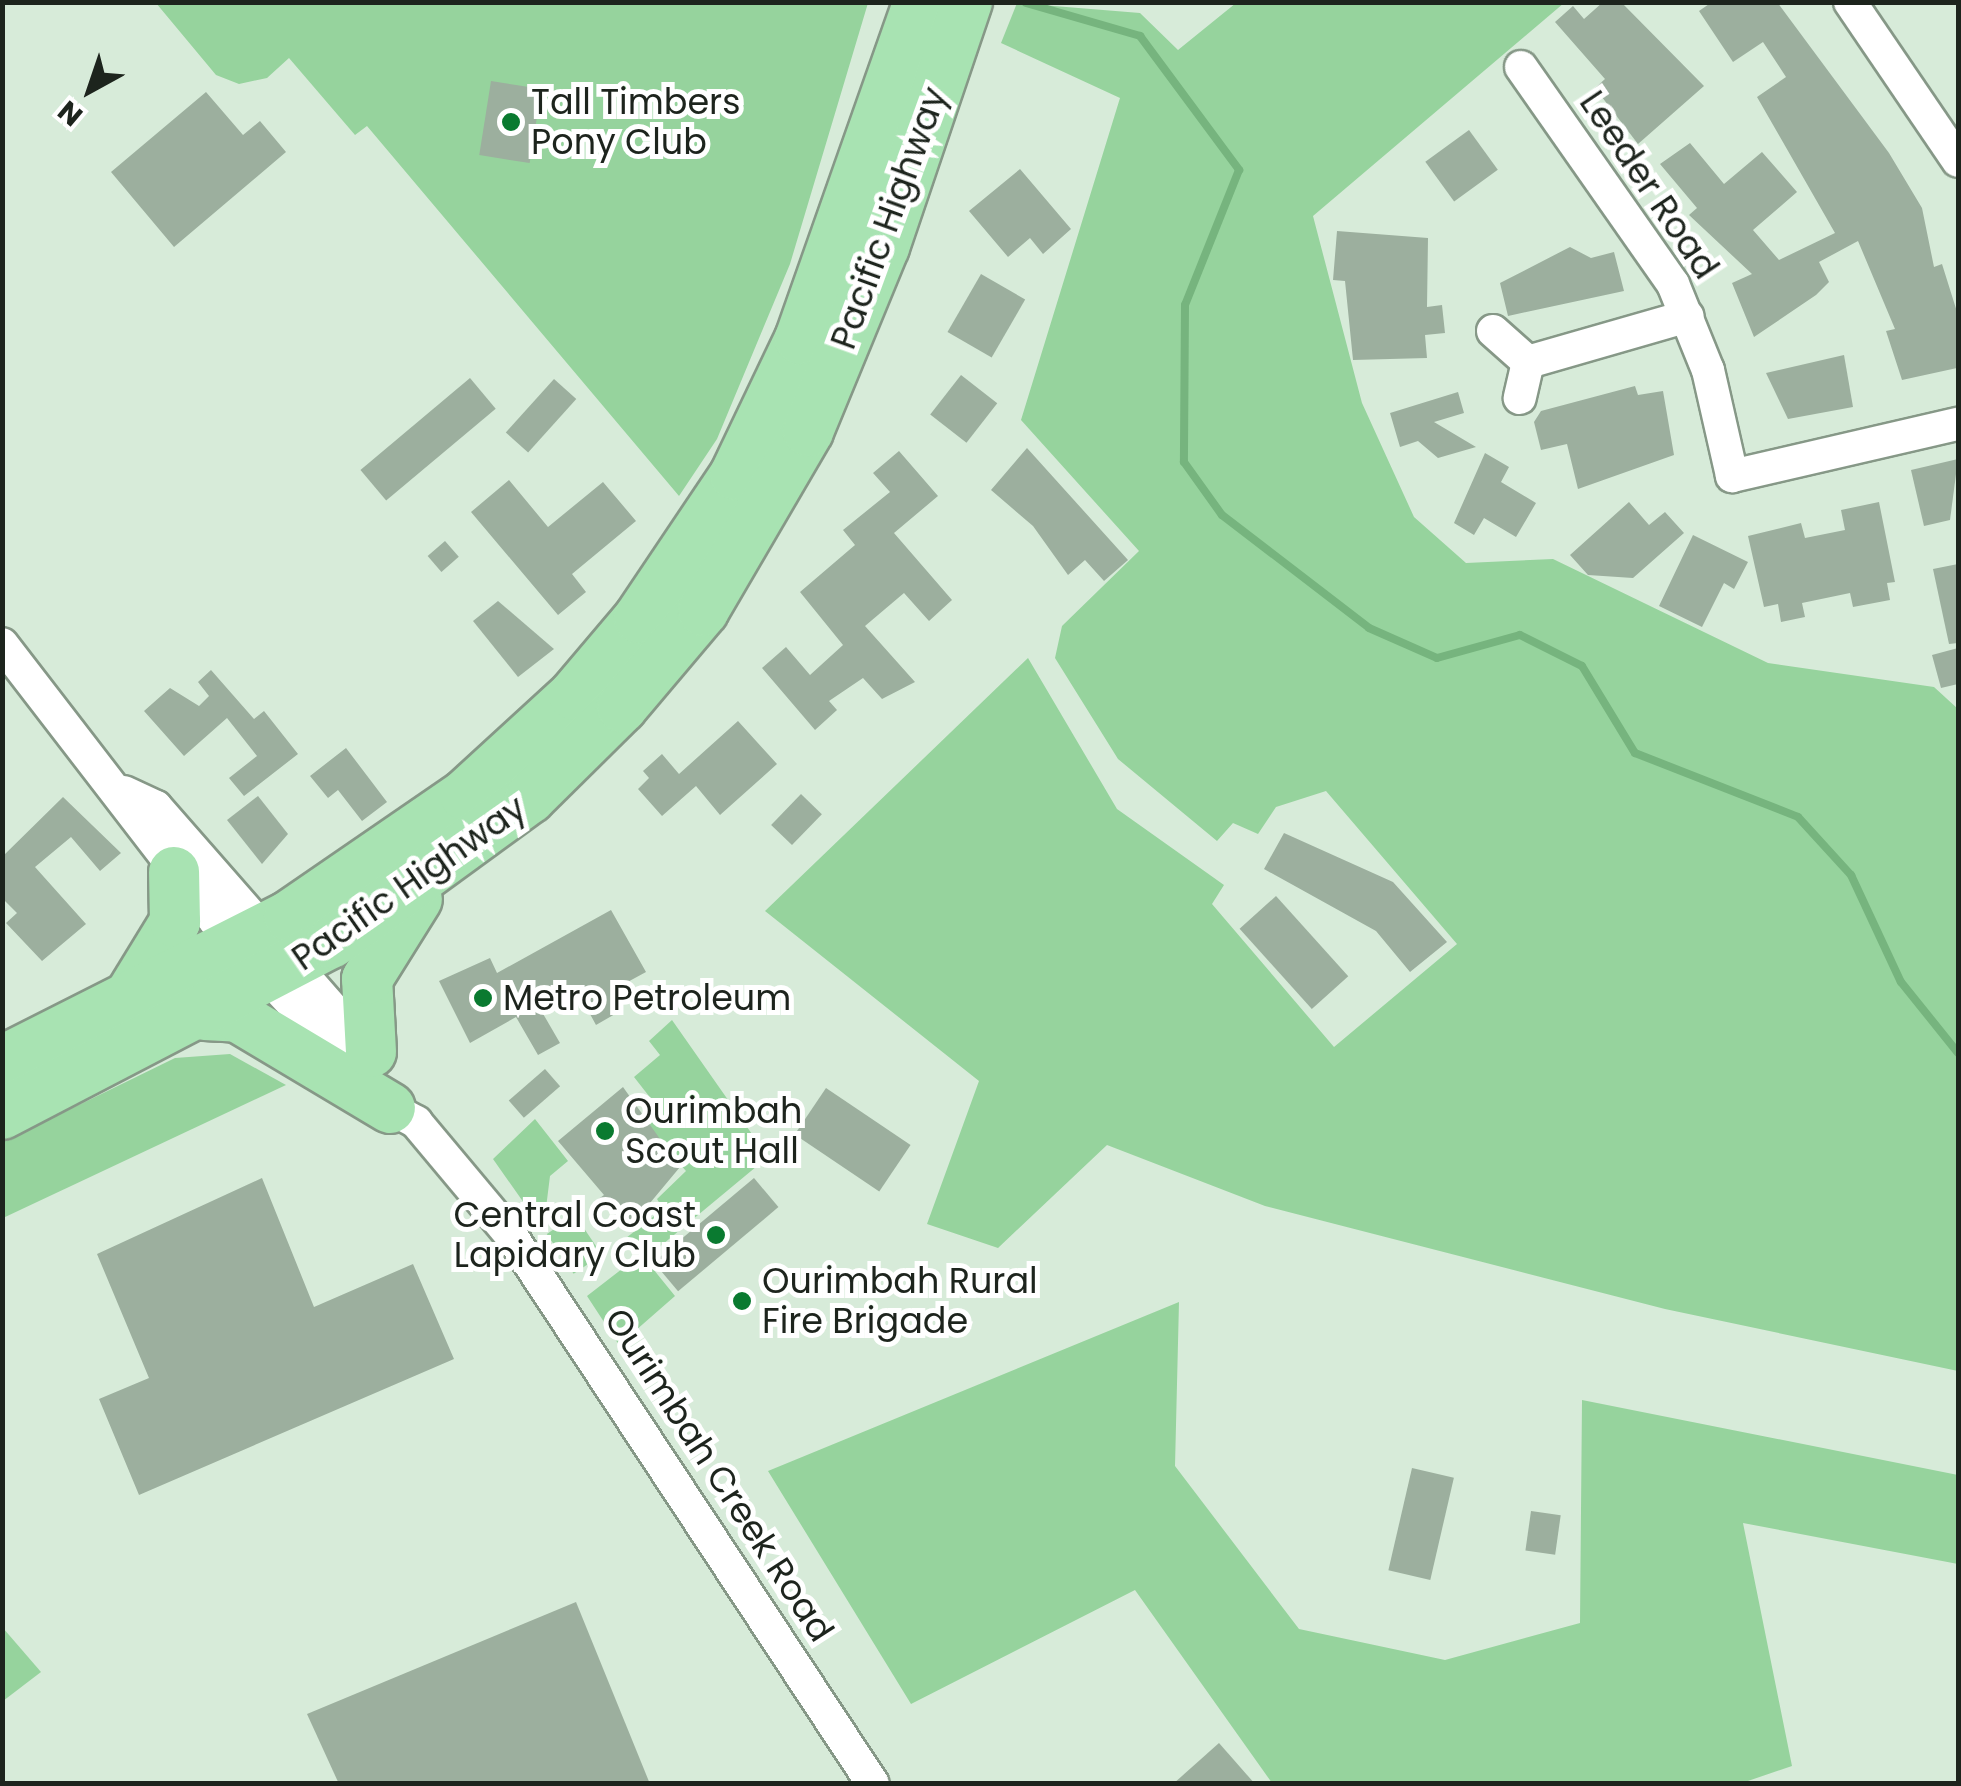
<!DOCTYPE html>
<html>
<head>
<meta charset="utf-8">
<style>
  body { margin:0 }
  #map { position:relative; width:1961px; height:1786px; overflow:hidden; background:#d7ebd9; font-family:Poppins,sans-serif }
  div>[style] { position:absolute }
  .green>* { inset:0; background:#96d39d; transform-origin:0 0 }
  .stream>* { height:8px; margin:-4px; padding:0 4px; transform-origin:4px; border-radius:4px; background:#76b47e }
  .building>* { inset:0; background:#9caf9e; transform-origin:0 0 }
  .roads { filter:drop-shadow(2px 0 #869887) drop-shadow(-2px 0 #869887) drop-shadow(0 2px #869887) drop-shadow(0 -2px #869887) }
  .minor>* { height:32px; margin:-16px; padding:0 16px; transform-origin:16px; border-radius:16px; background:#fff }
  .primary>* { height:50px; margin:-25px; padding:0 25px; transform-origin:25px; border-radius:25px; background:#a8e3b2 }
  .dots>* { width:28px; height:28px; translate:-50% -50%; box-sizing:border-box; border:5px solid #fff; border-radius:50% }
  span { translate:-50% -50%; white-space:nowrap; text-align:center; line-height:1.15; -webkit-text-stroke:10px #fff; paint-order:stroke }
  .poi-label { font-size:35px; color:#1d241d }
  .left { translate:0 -50%; text-align:left }
  .right { translate:-100% -50%; text-align:right }
  .street-label { font-size:35px; color:#1d241d }
  .frame { position:absolute; inset:0; border:5px solid #1d241d; pointer-events:none }
  .north { position:absolute; left:40px; top:40px; width:100px; height:100px; -webkit-text-stroke:8px #fff; paint-order:stroke; rotate:220deg; font-size:28px; font-weight:700; line-height:40px; text-align:center; color:#1d241d }
  .north::after { content:''; display:block; margin:auto; width:35px; height:45px; background:#1d241d; clip-path:polygon(50% 0,100% 100%,50% 72%,0 100%) }
</style>
</head>
<body>
<div id="map">
  <div class="green">
    <i style="clip-path:polygon(156px 3px,868px 3px,790px 264px,717px 439px,679px 496px,367px 126px,355px 135px,289px 58px,267px 78px,239px 84px,216px 75px)"></i>
    <i style="clip-path:polygon(1017px 3px,1140px 13px,1178px 50px,1236px 3px,1564px 3px,1313px 216px,1362px 403px,1414px 517px,1466px 563px,1553px 559px,1768px 663px,1934px 687px,1958px 709px,1958px 1371px,1665px 1309px,1265px 1206px,1107px 1145px,998px 1248px,927px 1224px,979px 1081px,765px 911px,1028px 658px,1117px 809px,1224px 885px,1212px 904px,1334px 1047px,1457px 944px,1326px 791px,1276px 807px,1258px 834px,1233px 823px,1217px 841px,1118px 759px,1055px 658px,1062px 626px,1139px 551px,1021px 420px,1120px 98px,1001px 43px)"></i>
    <i style="clip-path:polygon(672px 1020px,768px 1157px,645px 1259px,675px 1296px,619px 1345px,587px 1296px,640px 1255px,626px 1238px,663px 1209px,657px 1199px,686px 1171px,659px 1141px,605px 1160px,663px 1114px,634px 1077px,660px 1055px,649px 1041px)"></i>
    <i style="clip-path:polygon(230px 1054px,286px 1085px,3px 1218px,3px 1142px,175px 1058px)"></i>
    <i style="clip-path:polygon(535px 1119px,568px 1161px,550px 1176px,546px 1208px,531px 1213px,493px 1159px)"></i>
    <i style="left:575px;top:1215px;width:48px;height:34px;rotate:56deg"></i>
    <i style="clip-path:polygon(1179px 1302px,1175px 1466px,1299px 1629px,1445px 1660px,1580px 1623px,1582px 1400px,1958px 1475px,1958px 1564px,1743px 1523px,1792px 1766px,1742px 1783px,1272px 1783px,1135px 1590px,911px 1704px,768px 1471px)"></i>
    <i style="clip-path:polygon(3px 1628px,41px 1672px,3px 1701px)"></i>
  </div>
  <div class="stream">
    <i style="left:1026px;top:3px;width:119px;rotate:16.1deg"></i>
    <i style="left:1140px;top:36px;width:167px;rotate:53.5deg"></i>
    <i style="left:1239px;top:170px;width:145px;rotate:111.8deg"></i>
    <i style="left:1185px;top:305px;width:157px;rotate:90.4deg"></i>
    <i style="left:1184px;top:462px;width:65px;rotate:54.4deg"></i>
    <i style="left:1222px;top:515px;width:185px;rotate:37.5deg"></i>
    <i style="left:1369px;top:628px;width:74px;rotate:23.8deg"></i>
    <i style="left:1437px;top:658px;width:86px;rotate:-15.5deg"></i>
    <i style="left:1520px;top:635px;width:69px;rotate:26.6deg"></i>
    <i style="left:1582px;top:666px;width:102px;rotate:58.7deg"></i>
    <i style="left:1635px;top:753px;width:175px;rotate:21.4deg"></i>
    <i style="left:1798px;top:817px;width:79px;rotate:47.6deg"></i>
    <i style="left:1851px;top:875px;width:118px;rotate:65deg"></i>
    <i style="left:1901px;top:982px;width:91px;rotate:51.2deg"></i>
  </div>
  <div class="building">
    <i style="clip-path:polygon(1603px 2px,1621px 2px,1704px 86px,1638px 144px,1595px 88px,1605px 79px,1555px 22px,1573px 6px,1584px 19px)"></i>
    <i style="clip-path:polygon(1712px 2px,1777px 2px,1889px 153px,1922px 208px,1934px 267px,1942px 264px,1958px 315px,1957px 368px,1902px 380px,1886px 331px,1895px 329px,1858px 241px,1819px 262px,1829px 282px,1816px 295px,1754px 337px,1732px 283px,1752px 274px,1689px 215px,1697px 208px,1660px 164px,1690px 143px,1724px 184px,1762px 152px,1797px 192px,1753px 230px,1779px 260px,1835px 233px,1757px 97px,1786px 77px,1763px 42px,1733px 62px,1699px 11px)"></i>
    <i style="left:491px;top:81px;width:51px;height:75px;rotate:9deg"></i>
    <i style="clip-path:polygon(206px 92px,243px 135px,260px 121px,286px 152px,174px 247px,111px 172px)"></i>
    <i style="left:1469px;top:130px;width:49px;height:54px;rotate:54deg"></i>
    <i style="clip-path:polygon(1020px 169px,1071px 229px,1043px 254px,1030px 238px,1008px 257px,969px 211px)"></i>
    <i style="clip-path:polygon(1337px 231px,1428px 238px,1427px 307px,1442px 305px,1445px 333px,1425px 335px,1427px 358px,1353px 360px,1345px 281px,1333px 280px)"></i>
    <i style="clip-path:polygon(1570px 247px,1591px 258px,1614px 252px,1624px 291px,1508px 316px,1500px 283px)"></i>
    <i style="left:981px;top:274px;width:51px;height:67px;rotate:30deg"></i>
    <i style="clip-path:polygon(1844px 355px,1853px 407px,1788px 419px,1766px 373px)"></i>
    <i style="left:961px;top:375px;width:46px;height:50px;rotate:38deg"></i>
    <i style="left:470px;top:378px;width:40px;height:143px;rotate:50deg"></i>
    <i style="left:554px;top:379px;width:30px;height:72px;rotate:42deg"></i>
    <i style="clip-path:polygon(1635px 386px,1638px 395px,1663px 391px,1674px 455px,1578px 489px,1567px 444px,1541px 450px,1534px 422px,1541px 411px)"></i>
    <i style="clip-path:polygon(1458px 392px,1464px 413px,1434px 422px,1476px 447px,1438px 458px,1418px 441px,1400px 447px,1390px 413px)"></i>
    <i style="clip-path:polygon(1027px 448px,1128px 560px,1104px 581px,1085px 560px,1068px 575px,1033px 526px,991px 490px)"></i>
    <i style="clip-path:polygon(899px 451px,938px 496px,894px 533px,952px 600px,929px 621px,904px 593px,865px 626px,915px 682px,882px 699px,863px 678px,829px 701px,837px 710px,815px 730px,762px 668px,786px 647px,810px 675px,843px 645px,800px 592px,855px 545px,843px 530px,890px 492px,873px 473px)"></i>
    <i style="clip-path:polygon(1485px 453px,1509px 467px,1501px 482px,1536px 503px,1516px 537px,1484px 518px,1474px 535px,1454px 523px)"></i>
    <i style="clip-path:polygon(1958px 459px,1950px 520px,1924px 526px,1911px 470px)"></i>
    <i style="clip-path:polygon(509px 480px,548px 527px,603px 482px,636px 521px,572px 574px,586px 592px,558px 615px,471px 512px)"></i>
    <i style="clip-path:polygon(1629px 502px,1649px 525px,1665px 512px,1684px 533px,1633px 578px,1588px 575px,1570px 555px)"></i>
    <i style="clip-path:polygon(1879px 502px,1895px 582px,1887px 583px,1890px 600px,1853px 607px,1850px 593px,1802px 603px,1805px 617px,1781px 622px,1778px 604px,1764px 607px,1748px 536px,1801px 523px,1805px 538px,1845px 530px,1841px 510px)"></i>
    <i style="clip-path:polygon(1693px 535px,1748px 562px,1734px 589px,1724px 583px,1702px 627px,1659px 606px)"></i>
    <i style="left:445px;top:541px;width:21px;height:23px;rotate:49deg"></i>
    <i style="clip-path:polygon(1958px 564px,1958px 643px,1949px 644px,1933px 569px)"></i>
    <i style="clip-path:polygon(498px 601px,554px 649px,518px 677px,473px 621px)"></i>
    <i style="clip-path:polygon(1958px 648px,1958px 684px,1941px 688px,1932px 655px)"></i>
    <i style="clip-path:polygon(211px 670px,254px 719px,264px 711px,298px 754px,244px 796px,229px 778px,257px 756px,227px 718px,184px 756px,144px 711px,170px 688px,199px 706px,209px 696px,198px 682px)"></i>
    <i style="clip-path:polygon(738px 721px,777px 764px,720px 815px,696px 786px,662px 816px,638px 789px,649px 778px,643px 771px,662px 754px,679px 774px)"></i>
    <i style="clip-path:polygon(346px 748px,387px 802px,362px 821px,338px 790px,328px 798px,310px 776px)"></i>
    <i style="left:801px;top:794px;width:29px;height:43px;rotate:44deg"></i>
    <i style="clip-path:polygon(258px 796px,288px 834px,262px 864px,227px 820px)"></i>
    <i style="clip-path:polygon(63px 797px,121px 853px,100px 871px,71px 837px,35px 867px,86px 924px,42px 961px,6px 923px,17px 913px,2px 898px,2px 857px)"></i>
    <i style="clip-path:polygon(1284px 833px,1393px 882px,1447px 942px,1410px 972px,1376px 931px,1264px 869px)"></i>
    <i style="left:1276px;top:896px;width:108px;height:49px;rotate:48deg"></i>
    <i style="clip-path:polygon(611px 910px,646px 972px,611px 991px,622px 1010px,596px 1025px,578px 992px,542px 1012px,560px 1043px,538px 1055px,516px 1017px,470px 1043px,439px 981px,490px 958px,497px 973px)"></i>
    <i style="left:545px;top:1069px;width:23px;height:48px;rotate:49deg"></i>
    <i style="clip-path:polygon(623px 1087px,680px 1167px,630px 1227px,597px 1200px,604px 1195px,558px 1141px)"></i>
    <i style="left:826px;top:1088px;width:102px;height:56px;rotate:34deg"></i>
    <i style="clip-path:polygon(262px 1178px,314px 1307px,413px 1264px,454px 1359px,139px 1495px,99px 1399px,149px 1378px,97px 1254px)"></i>
    <i style="left:754px;top:1178px;width:38px;height:131px;rotate:50deg"></i>
    <i style="left:1412px;top:1468px;width:43px;height:105px;rotate:13deg"></i>
    <i style="left:1531px;top:1511px;width:30px;height:40px;rotate:8deg"></i>
    <i style="clip-path:polygon(576px 1602px,650px 1784px,339px 1784px,307px 1714px)"></i>
    <i style="clip-path:polygon(1219px 1743px,1255px 1784px,1173px 1784px)"></i>
  </div>
  <div class="roads">
    <div class="minor">
      <i style="left:1850px;top:2px;width:192px;rotate:55.8deg"></i>
      <i style="left:1521px;top:67px;width:265px;rotate:55deg"></i>
      <i style="left:1673px;top:284px;width:93px;rotate:67.9deg"></i>
      <i style="left:1708px;top:370px;width:109px;rotate:77.2deg"></i>
      <i style="left:1732px;top:476px;width:232px;rotate:-13deg"></i>
      <i style="left:1493px;top:331px;width:47px;rotate:41.5deg"></i>
      <i style="left:1528px;top:362px;width:37px;rotate:103deg"></i>
      <i style="left:1528px;top:362px;width:166px;rotate:-16deg"></i>
      <i style="left:2px;top:644px;width:349px;rotate:52.4deg"></i>
      <i style="left:215px;top:921px;width:256px;rotate:46.9deg"></i>
      <i style="left:390px;top:1108px;width:30px;rotate:28deg"></i>
      <i style="left:416px;top:1122px;width:150px;rotate:50.1deg"></i>
      <i style="left:512px;top:1237px;width:655px;rotate:56.58deg"></i>
      <i style="left:124px;top:792px;width:35px;rotate:25deg"></i>
      <i style="left:156px;top:807px;width:330px;rotate:48.8deg"></i>
    </div>
    <div class="primary">
      <i style="left:126px;top:1002px;width:94px;rotate:-58.5deg"></i>
      <i style="left:175px;top:922px;width:50px;rotate:-91.1deg"></i>
      <i style="left:205px;top:1015px;width:33px;rotate:3deg"></i>
      <i style="left:238px;top:1017px;width:177px;rotate:30.9deg"></i>
      <i style="left:371px;top:1052px;width:73px;rotate:-93.1deg"></i>
      <i style="left:367px;top:979px;width:94px;rotate:-58deg"></i>
      <i style="left:2px;top:1061px;width:322px;rotate:-26.8deg"></i>
      <i style="left:289px;top:916px;width:214px;rotate:-34.5deg"></i>
      <i style="left:465px;top:795px;width:148px;rotate:-42.5deg"></i>
      <i style="left:574px;top:695px;width:101px;rotate:-49.8deg"></i>
      <i style="left:639px;top:618px;width:172px;rotate:-56.1deg"></i>
      <i style="left:735px;top:475px;width:151px;rotate:-64.5deg"></i>
      <i style="left:800px;top:339px;width:357px;rotate:-70.6deg"></i>
      <i style="left:2px;top:1114px;width:371px;rotate:-27.5deg"></i>
      <i style="left:331px;top:943px;width:246px;rotate:-36.1deg"></i>
      <i style="left:530px;top:798px;width:129px;rotate:-44.7deg"></i>
      <i style="left:622px;top:707px;width:126px;rotate:-49.8deg"></i>
      <i style="left:703px;top:611px;width:208px;rotate:-59.7deg"></i>
      <i style="left:808px;top:431px;width:199px;rotate:-67.6deg"></i>
      <i style="left:884px;top:247px;width:259px;rotate:-71.3deg"></i>
    </div>
  </div>
  <div class="dots">
    <i style="left:511px;top:122px;background:#0a7a30"></i>
    <i style="left:483px;top:998px;background:#0a7a30"></i>
    <i style="left:605px;top:1131px;background:#0a7a30"></i>
    <i style="left:716px;top:1235px;background:#0a7a30"></i>
    <i style="left:742px;top:1301px;background:#0a7a30"></i>
  </div>
  <div class="poi-label">
    <span class="left" style="left:531px;top:122px">Tall Timbers<br>Pony Club</span>
    <span class="left" style="left:503px;top:998px">Metro Petroleum</span>
    <span class="left" style="left:625px;top:1131px">Ourimbah<br>Scout Hall</span>
    <span class="right" style="left:696px;top:1235px">Central Coast<br>Lapidary Club</span>
    <span class="left" style="left:762px;top:1301px">Ourimbah Rural<br>Fire Brigade</span>
  </div>
  <div class="street-label">
    <span style="left:1649px;top:185px;rotate:56deg">Leeder Road</span>
    <span style="left:889px;top:218px;rotate:-70deg">Pacific Highway</span>
    <span style="left:409px;top:883px;rotate:-35deg">Pacific Highway</span>
    <span style="left:719px;top:1475px;rotate:57deg">Ourimbah Creek Road</span>
  </div>
  <div class="frame"></div>
  <div class="north">N</div>
</div>
</body>
</html>
